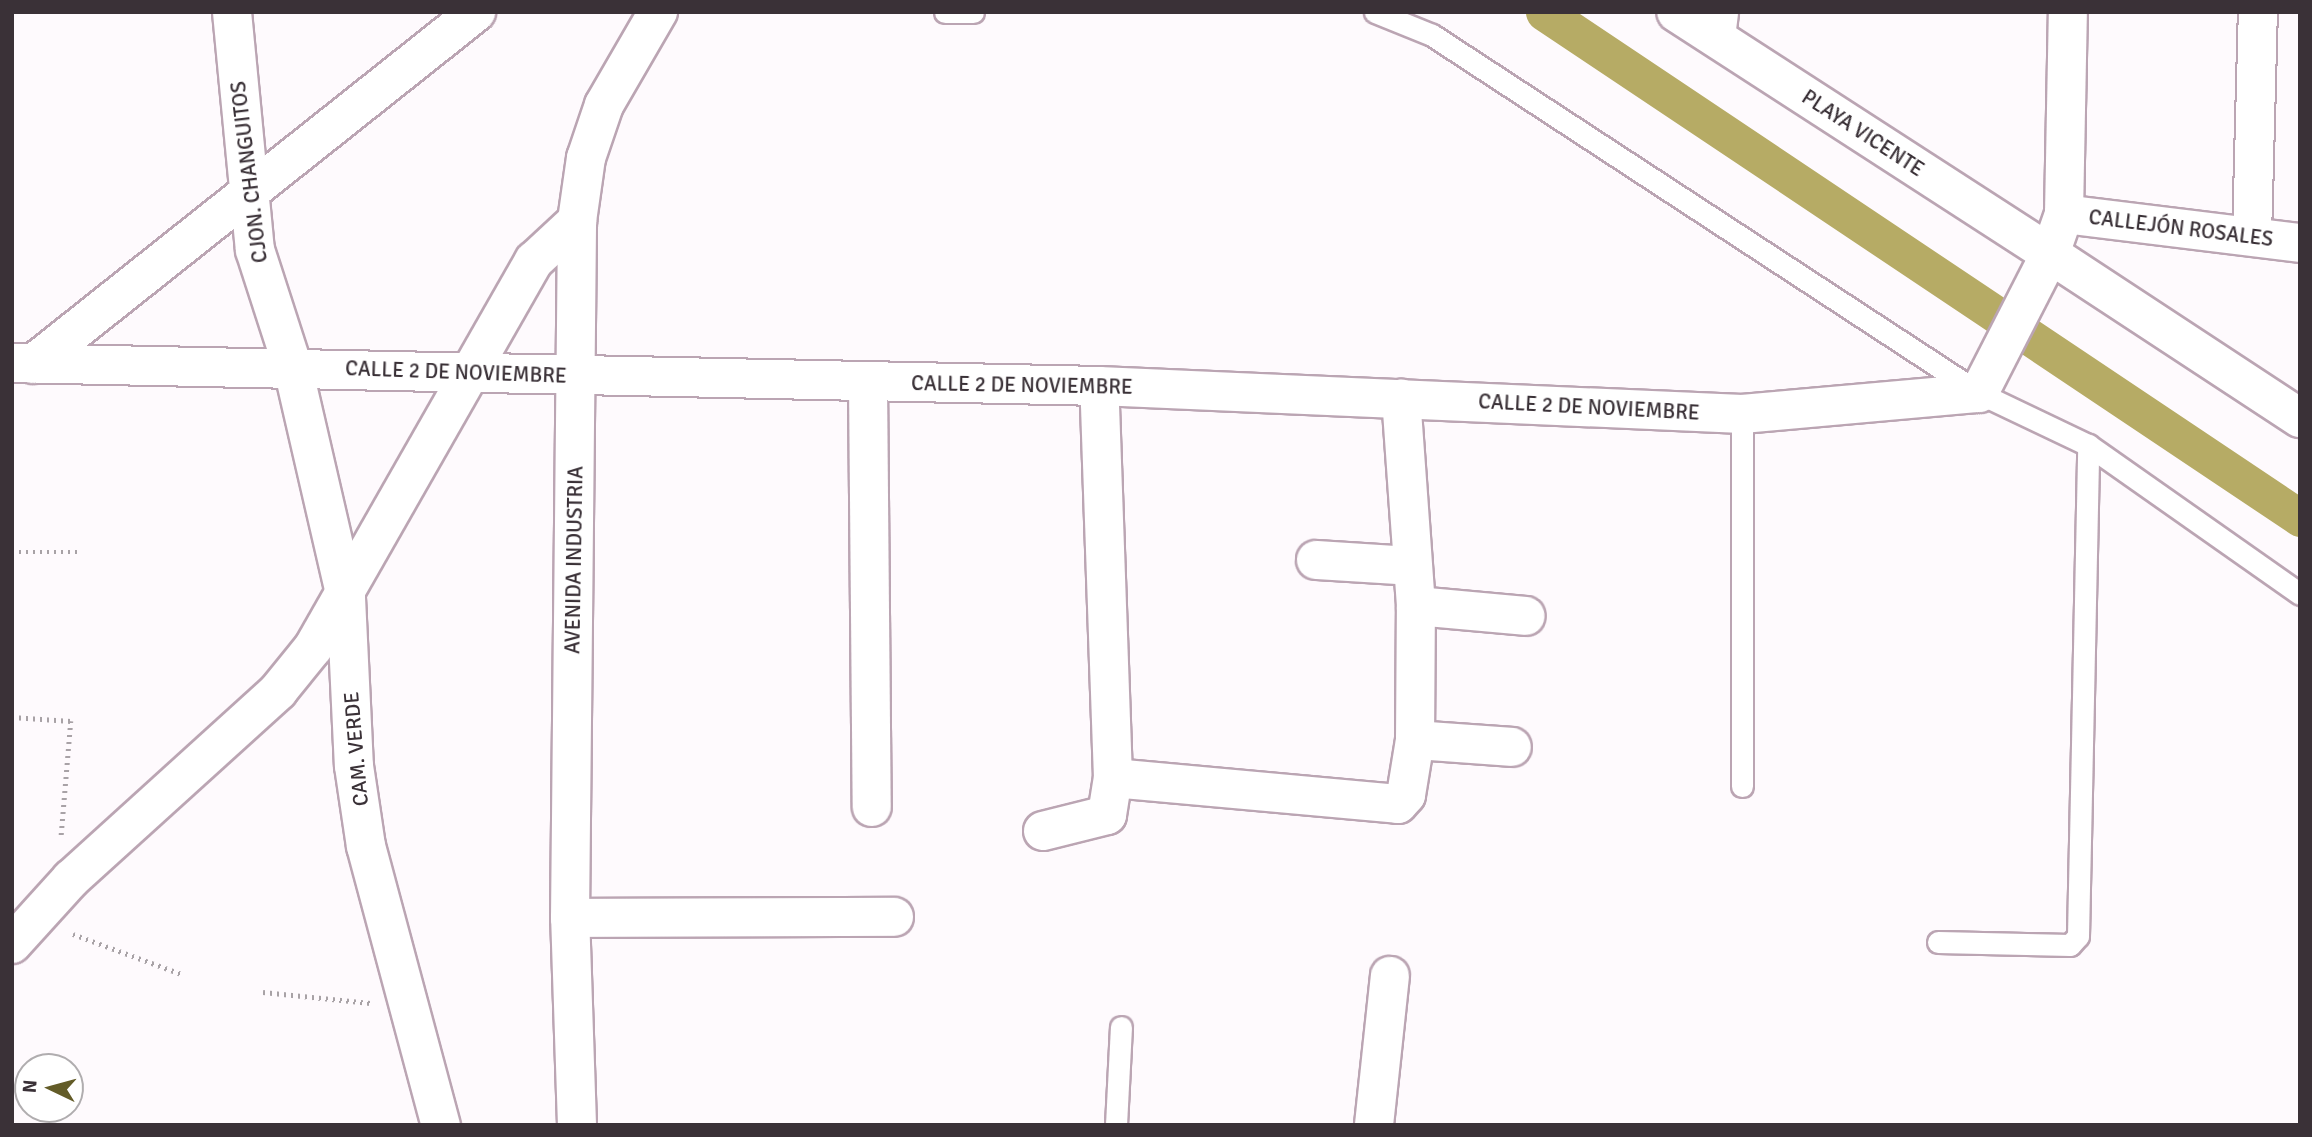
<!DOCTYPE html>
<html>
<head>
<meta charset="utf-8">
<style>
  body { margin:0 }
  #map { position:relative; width:2312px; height:1137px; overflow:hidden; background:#fefafd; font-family:Signika,sans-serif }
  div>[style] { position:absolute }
  .canal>* { height:37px; margin:-18.5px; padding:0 18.5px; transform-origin:18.5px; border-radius:18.5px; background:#b6ab65 }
  .path>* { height:4.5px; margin-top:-2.25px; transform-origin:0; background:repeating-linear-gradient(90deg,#a8a2a6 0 2px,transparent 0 7px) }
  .roads { filter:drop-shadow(2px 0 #bba5b3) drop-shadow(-2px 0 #bba5b3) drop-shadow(0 2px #bba5b3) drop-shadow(0 -2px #bba5b3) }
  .service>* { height:21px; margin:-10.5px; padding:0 10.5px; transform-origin:10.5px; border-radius:10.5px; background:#fff }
  .minor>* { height:38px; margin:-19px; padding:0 19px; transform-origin:19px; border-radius:19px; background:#fff }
  .tertiary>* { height:38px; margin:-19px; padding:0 19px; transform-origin:19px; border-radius:19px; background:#fff }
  span { translate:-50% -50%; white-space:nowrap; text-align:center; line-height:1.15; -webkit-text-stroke:5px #fff; paint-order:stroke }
  .street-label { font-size:21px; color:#3a3137 }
  .frame { position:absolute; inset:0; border:14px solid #3a3137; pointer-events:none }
  .north { position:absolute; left:14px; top:1053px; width:70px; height:70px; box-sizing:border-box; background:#fff; border:2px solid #b0adaf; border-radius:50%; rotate:275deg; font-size:19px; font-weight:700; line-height:28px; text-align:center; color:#3a3137 }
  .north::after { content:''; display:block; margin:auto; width:24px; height:32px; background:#635c28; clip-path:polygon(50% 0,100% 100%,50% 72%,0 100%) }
</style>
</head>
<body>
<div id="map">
  <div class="canal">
    <i style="left:1544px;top:12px;width:910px;rotate:33.79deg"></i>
  </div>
  <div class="path">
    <i style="left:12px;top:552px;width:68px"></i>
    <i style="left:12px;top:717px;width:59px;rotate:3.9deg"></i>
    <i style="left:71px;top:721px;width:118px;rotate:94.8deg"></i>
    <i style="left:73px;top:934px;width:116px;rotate:20.2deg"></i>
    <i style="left:263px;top:992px;width:108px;rotate:5.9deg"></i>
  </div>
  <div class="roads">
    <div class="service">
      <i style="left:945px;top:12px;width:28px"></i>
      <i style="left:1375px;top:12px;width:61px;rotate:22deg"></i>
      <i style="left:1432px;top:35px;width:654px;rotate:33.2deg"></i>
      <i style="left:1979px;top:393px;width:121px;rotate:25.5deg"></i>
      <i style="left:2088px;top:445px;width:259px;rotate:35.1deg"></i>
      <i style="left:1742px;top:786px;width:372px;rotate:-90deg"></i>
      <i style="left:1938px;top:942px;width:132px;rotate:1.3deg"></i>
      <i style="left:2070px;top:945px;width:12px;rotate:-48deg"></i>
      <i style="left:2078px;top:936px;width:491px;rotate:-88.8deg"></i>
      <i style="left:1116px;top:1125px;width:98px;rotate:-87.1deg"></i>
    </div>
    <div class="minor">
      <i style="left:232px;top:12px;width:239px;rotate:84.5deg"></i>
      <i style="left:255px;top:250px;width:124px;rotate:72.1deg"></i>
      <i style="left:293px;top:368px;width:236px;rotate:77deg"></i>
      <i style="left:346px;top:598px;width:168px;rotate:87.3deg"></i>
      <i style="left:354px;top:766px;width:81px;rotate:81.5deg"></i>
      <i style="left:366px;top:846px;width:289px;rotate:75deg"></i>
      <i style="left:1716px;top:37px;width:25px;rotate:-83deg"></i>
      <i style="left:2064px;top:214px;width:202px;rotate:-88.9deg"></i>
      <i style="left:2252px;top:236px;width:224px;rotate:-88.5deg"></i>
      <i style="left:2300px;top:243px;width:238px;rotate:-173deg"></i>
      <i style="left:2064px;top:214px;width:42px;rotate:109.3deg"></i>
      <i style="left:2050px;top:254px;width:299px;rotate:33.3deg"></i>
      <i style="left:33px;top:364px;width:566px;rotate:-38.47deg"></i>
      <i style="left:868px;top:382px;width:425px;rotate:89.5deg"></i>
      <i style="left:1316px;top:560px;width:95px;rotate:3.6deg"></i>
      <i style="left:1416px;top:606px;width:110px;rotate:5.2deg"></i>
      <i style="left:1415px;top:740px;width:97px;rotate:4.1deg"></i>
      <i style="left:1113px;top:778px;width:286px;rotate:5.2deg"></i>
      <i style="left:1398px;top:804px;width:12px;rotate:-48deg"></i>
      <i style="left:1406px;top:795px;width:56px;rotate:-80.7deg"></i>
      <i style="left:1415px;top:740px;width:134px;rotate:-89.6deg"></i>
      <i style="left:1416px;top:606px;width:208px;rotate:-94.1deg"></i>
      <i style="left:1043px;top:831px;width:66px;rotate:-14deg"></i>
      <i style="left:1107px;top:815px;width:37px;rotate:-81deg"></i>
      <i style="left:1113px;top:778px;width:392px;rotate:-92deg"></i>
      <i style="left:570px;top:918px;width:324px;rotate:-0.2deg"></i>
      <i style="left:12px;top:944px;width:88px;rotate:-47.8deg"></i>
      <i style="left:71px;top:879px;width:280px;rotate:-42.2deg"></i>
      <i style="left:278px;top:691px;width:55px;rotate:-50.9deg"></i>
      <i style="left:313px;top:648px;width:446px;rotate:-60.3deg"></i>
      <i style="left:534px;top:261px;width:59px;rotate:-42.9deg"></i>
      <i style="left:577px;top:1125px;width:207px;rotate:-91.9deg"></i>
      <i style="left:570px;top:918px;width:697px;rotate:-89.42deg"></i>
      <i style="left:577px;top:221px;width:64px;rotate:-81.9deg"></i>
      <i style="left:586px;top:158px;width:56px;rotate:-71.2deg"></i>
      <i style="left:604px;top:105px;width:108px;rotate:-59.9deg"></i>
      <i style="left:1374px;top:1125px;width:150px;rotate:-83.9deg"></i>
    </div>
    <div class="tertiary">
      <i style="left:12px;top:363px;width:1087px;rotate:1.21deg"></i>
      <i style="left:1099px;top:386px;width:644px;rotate:2.49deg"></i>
      <i style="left:1742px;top:414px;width:238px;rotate:-5.1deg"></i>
      <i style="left:1979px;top:393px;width:156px;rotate:-62.9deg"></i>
      <i style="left:2050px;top:254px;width:445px;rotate:-147.1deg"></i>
    </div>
  </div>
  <div class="street-label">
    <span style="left:1863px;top:133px;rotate:33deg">PLAYA VICENTE</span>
    <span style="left:249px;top:172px;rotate:-97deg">CJON. CHANGUITOS</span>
    <span style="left:2181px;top:228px;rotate:7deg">CALLEJÓN ROSALES</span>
    <span style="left:456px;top:372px;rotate:2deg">CALLE 2 DE NOVIEMBRE</span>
    <span style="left:1022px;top:385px;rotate:1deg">CALLE 2 DE NOVIEMBRE</span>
    <span style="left:1589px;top:407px;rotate:3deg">CALLE 2 DE NOVIEMBRE</span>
    <span style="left:574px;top:560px;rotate:-89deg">AVENIDA INDUSTRIA</span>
    <span style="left:356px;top:749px;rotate:-95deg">CAM. VERDE</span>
  </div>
  <div class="frame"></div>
  <div class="north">N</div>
</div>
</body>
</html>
